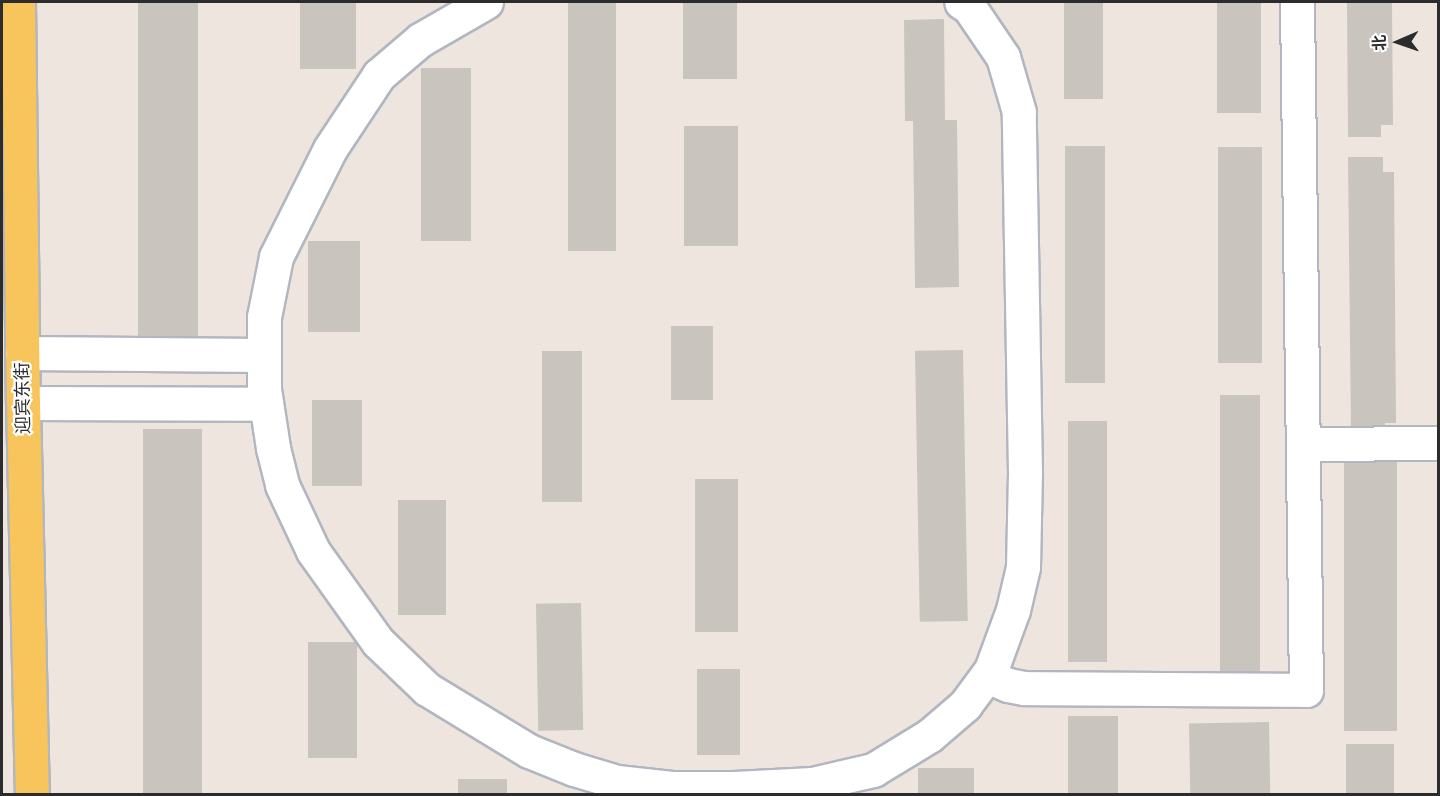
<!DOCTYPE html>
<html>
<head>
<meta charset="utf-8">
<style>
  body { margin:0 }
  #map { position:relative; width:1440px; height:796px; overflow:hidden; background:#eee6de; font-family:"Public Sans","Noto Sans SC",sans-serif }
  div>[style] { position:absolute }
  .building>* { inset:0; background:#c9c4bd; transform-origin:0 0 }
  .roads { filter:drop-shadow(2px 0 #b2b6c0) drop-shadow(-2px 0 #b2b6c0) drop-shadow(0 2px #b2b6c0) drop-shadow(0 -2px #b2b6c0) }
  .minor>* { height:33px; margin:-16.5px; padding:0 16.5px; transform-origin:16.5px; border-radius:16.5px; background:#fff }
  .major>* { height:33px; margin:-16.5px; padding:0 16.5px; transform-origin:16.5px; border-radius:16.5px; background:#f7c55b }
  span { translate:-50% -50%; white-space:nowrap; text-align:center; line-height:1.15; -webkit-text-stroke:4.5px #fff; paint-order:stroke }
  .street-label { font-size:18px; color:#2c2c2c }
  .frame { position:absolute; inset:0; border:3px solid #2c2c2c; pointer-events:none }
  .north { position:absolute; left:1368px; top:12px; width:60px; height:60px; -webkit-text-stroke:4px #fff; paint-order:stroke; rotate:268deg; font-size:16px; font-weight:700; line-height:24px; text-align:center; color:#2c2c2c }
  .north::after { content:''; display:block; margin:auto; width:21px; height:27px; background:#2c2c2c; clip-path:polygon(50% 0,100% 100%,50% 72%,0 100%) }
</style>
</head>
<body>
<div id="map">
  <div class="building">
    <i style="left:138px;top:2px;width:60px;height:335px"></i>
    <i style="left:300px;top:2px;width:56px;height:67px"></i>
    <i style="left:568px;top:2px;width:48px;height:249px"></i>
    <i style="left:683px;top:2px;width:54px;height:77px"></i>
    <i style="left:1064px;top:2px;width:39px;height:97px"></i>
    <i style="left:1217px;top:2px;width:44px;height:111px"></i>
    <i style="clip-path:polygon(1347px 2px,1392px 2px,1393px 125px,1381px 125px,1381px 137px,1348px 137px)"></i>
    <i style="clip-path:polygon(944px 19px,945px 120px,957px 120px,959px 287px,915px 288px,913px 121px,905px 121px,904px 20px)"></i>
    <i style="left:421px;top:68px;width:50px;height:173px"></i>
    <i style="left:738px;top:126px;width:120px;height:54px;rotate:90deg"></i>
    <i style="left:1065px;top:146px;width:40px;height:237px"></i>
    <i style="left:1218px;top:147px;width:44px;height:216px"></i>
    <i style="clip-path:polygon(1348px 157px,1383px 157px,1383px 172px,1394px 172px,1396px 423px,1385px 423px,1385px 434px,1351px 434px)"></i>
    <i style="left:308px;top:241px;width:52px;height:91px"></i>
    <i style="left:671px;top:326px;width:42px;height:74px"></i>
    <i style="left:963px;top:350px;width:271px;height:48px;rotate:89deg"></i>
    <i style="left:542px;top:351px;width:40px;height:151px"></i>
    <i style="left:1220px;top:395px;width:40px;height:281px"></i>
    <i style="left:362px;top:400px;width:86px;height:50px;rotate:90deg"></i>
    <i style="left:1068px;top:421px;width:39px;height:241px"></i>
    <i style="left:143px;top:429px;width:59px;height:365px"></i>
    <i style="left:1344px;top:461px;width:53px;height:270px"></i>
    <i style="left:695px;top:479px;width:43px;height:153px"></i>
    <i style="left:398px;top:500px;width:48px;height:115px"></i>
    <i style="left:581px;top:603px;width:127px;height:45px;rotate:89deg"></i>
    <i style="left:308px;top:642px;width:49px;height:116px"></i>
    <i style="left:697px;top:669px;width:43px;height:86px"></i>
    <i style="left:1068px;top:716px;width:50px;height:78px"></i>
    <i style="left:1269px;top:722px;width:72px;height:80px;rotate:89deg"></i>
    <i style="left:1346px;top:744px;width:48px;height:50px"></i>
    <i style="left:918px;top:768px;width:56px;height:26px"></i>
    <i style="left:458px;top:779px;width:49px;height:15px"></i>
  </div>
  <div class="roads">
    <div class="minor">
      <i style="left:486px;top:2px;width:76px;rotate:150.1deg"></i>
      <i style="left:420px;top:40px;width:54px;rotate:139.5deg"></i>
      <i style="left:379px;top:75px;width:89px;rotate:123.5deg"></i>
      <i style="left:330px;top:149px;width:121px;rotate:116.6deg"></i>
      <i style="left:276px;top:257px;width:61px;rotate:101.3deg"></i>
      <i style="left:264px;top:317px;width:72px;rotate:90deg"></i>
      <i style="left:264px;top:389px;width:60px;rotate:81.3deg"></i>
      <i style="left:273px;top:448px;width:38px;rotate:76deg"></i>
      <i style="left:282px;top:485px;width:73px;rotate:64.8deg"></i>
      <i style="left:313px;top:551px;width:112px;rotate:54.5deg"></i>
      <i style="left:378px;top:642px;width:68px;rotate:43.8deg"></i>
      <i style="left:427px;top:689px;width:119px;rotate:31.3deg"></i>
      <i style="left:529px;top:751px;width:48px;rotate:21.8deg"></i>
      <i style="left:574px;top:769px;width:45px;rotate:16.8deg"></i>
      <i style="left:617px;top:782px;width:55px;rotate:6.2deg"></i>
      <i style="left:672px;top:788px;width:62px"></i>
      <i style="left:734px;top:788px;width:78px;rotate:-2.9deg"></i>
      <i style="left:812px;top:784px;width:63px;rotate:-12.9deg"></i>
      <i style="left:873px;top:770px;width:66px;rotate:-31.3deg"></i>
      <i style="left:929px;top:736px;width:48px;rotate:-40.7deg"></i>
      <i style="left:965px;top:705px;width:44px;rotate:-53.4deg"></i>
      <i style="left:991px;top:670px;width:64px;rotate:-69.9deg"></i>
      <i style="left:1013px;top:610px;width:44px;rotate:-76.9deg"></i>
      <i style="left:1023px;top:567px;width:94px;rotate:-88.8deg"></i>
      <i style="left:1025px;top:473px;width:361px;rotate:-91deg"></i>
      <i style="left:1019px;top:112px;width:57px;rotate:-106.2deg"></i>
      <i style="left:1003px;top:57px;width:60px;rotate:-124.2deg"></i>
      <i style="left:969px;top:7px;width:9px;rotate:-148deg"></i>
      <i style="left:22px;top:353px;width:242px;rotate:0.5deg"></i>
      <i style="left:23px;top:403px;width:243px;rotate:0.2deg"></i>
      <i style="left:1303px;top:444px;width:135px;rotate:-0.4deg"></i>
      <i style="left:987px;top:676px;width:23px;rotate:23deg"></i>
      <i style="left:1008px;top:685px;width:16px;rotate:11deg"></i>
      <i style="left:1024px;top:688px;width:282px;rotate:0.4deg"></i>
      <i style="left:1306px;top:690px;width:688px;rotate:-90.75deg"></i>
    </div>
    <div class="major">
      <i style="left:18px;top:2px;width:401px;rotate:89.3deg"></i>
      <i style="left:23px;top:403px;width:391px;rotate:88.7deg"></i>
    </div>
  </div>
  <div class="street-label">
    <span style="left:23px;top:398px;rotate:-91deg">迎宾东街</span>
  </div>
  <div class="frame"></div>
  <div class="north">北</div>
</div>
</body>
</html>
